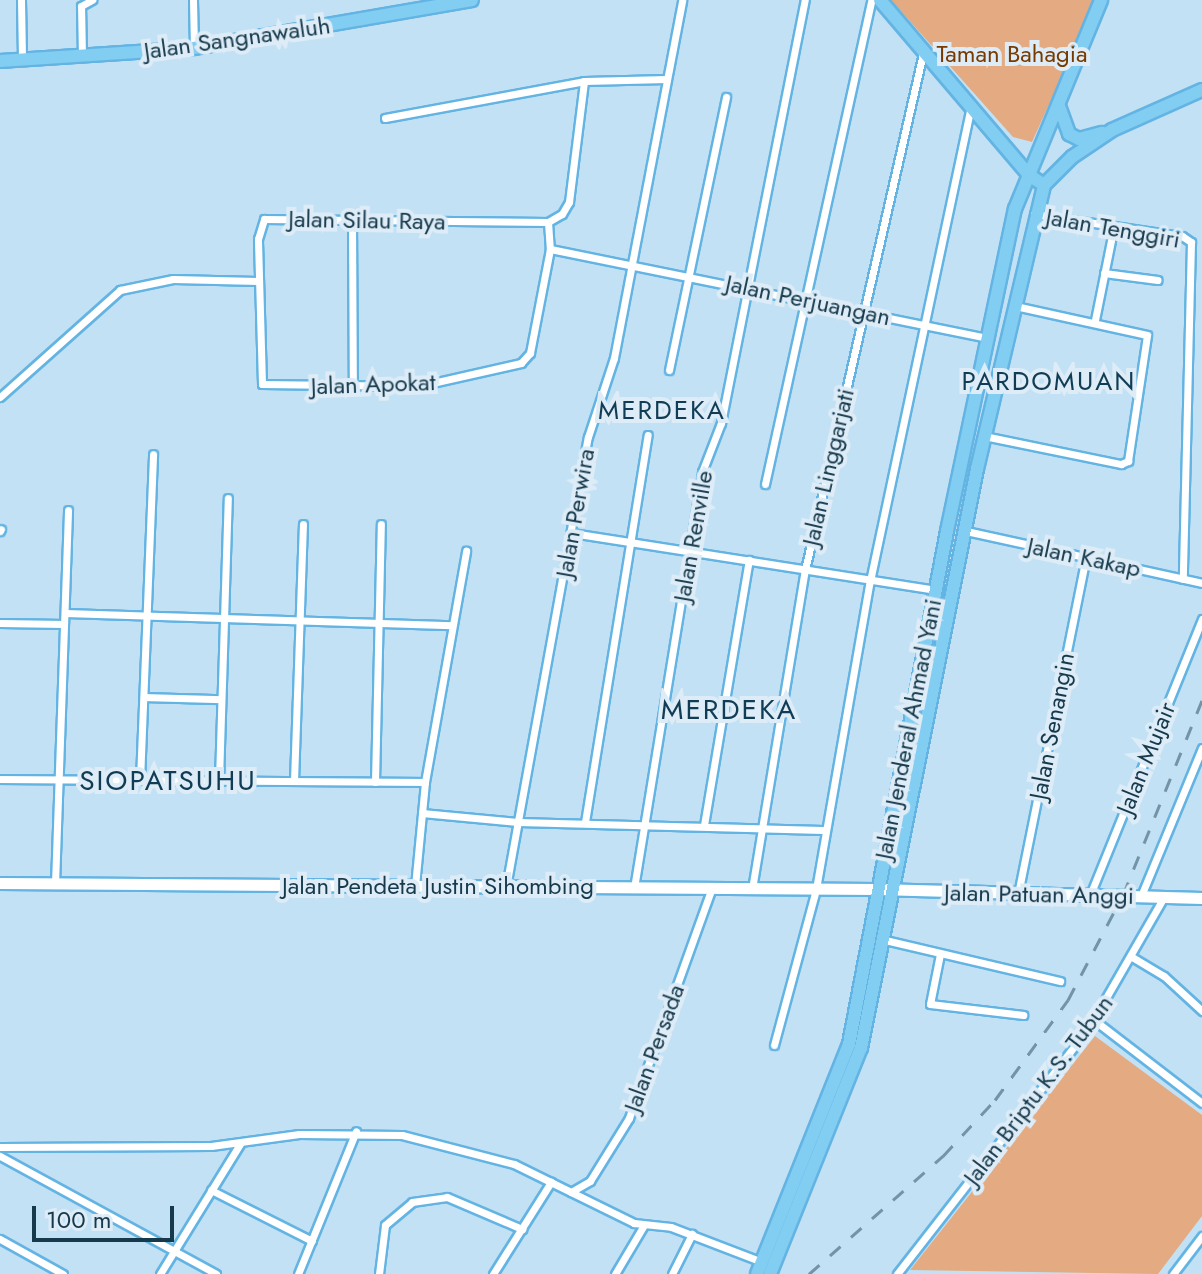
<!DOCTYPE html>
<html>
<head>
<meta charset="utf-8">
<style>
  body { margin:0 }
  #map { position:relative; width:1202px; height:1274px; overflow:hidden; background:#c3e1f5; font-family:Jost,sans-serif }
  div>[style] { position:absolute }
  .green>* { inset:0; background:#e4aa81 }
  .roads { filter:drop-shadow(2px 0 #63b4e3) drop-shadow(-2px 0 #63b4e3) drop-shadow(0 2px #63b4e3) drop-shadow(0 -2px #63b4e3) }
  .street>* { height:7px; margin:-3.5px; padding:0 3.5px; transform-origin:3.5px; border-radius:3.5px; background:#fff }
  .secondary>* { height:11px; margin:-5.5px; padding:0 5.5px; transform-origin:5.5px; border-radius:5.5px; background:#fff }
  .primary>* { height:12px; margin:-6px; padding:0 6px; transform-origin:6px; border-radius:6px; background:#82cdf2 }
  .rail>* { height:3px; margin-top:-1.5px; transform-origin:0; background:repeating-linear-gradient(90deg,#7393a7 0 14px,transparent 0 28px) }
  span { translate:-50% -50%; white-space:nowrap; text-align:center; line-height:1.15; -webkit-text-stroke:8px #ddecf6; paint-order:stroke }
  .street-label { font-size:24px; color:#16394c }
  .park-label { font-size:24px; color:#773a00 }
  .neighbourhood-label { font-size:26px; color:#103d55; letter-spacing:2px }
  .quarter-label { font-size:28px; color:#103d55; letter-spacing:2px }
  .scale { position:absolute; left:32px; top:1206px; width:142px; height:36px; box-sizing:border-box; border:4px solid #16394c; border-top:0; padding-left:10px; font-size:24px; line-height:28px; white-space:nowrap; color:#16394c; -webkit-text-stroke:6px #ddecf6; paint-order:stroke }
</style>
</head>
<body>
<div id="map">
  <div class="green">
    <i style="clip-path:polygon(891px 0,1096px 0,1032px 142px,1013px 137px)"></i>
    <i style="clip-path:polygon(1095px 1036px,1202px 1115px,1202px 1216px,1158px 1274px,910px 1270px)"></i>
  </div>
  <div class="roads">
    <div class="street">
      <i style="left:21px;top:0;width:60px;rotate:89deg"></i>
      <i style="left:193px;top:0;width:48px;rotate:88.8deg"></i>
      <i style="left:82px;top:56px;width:50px;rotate:-91.1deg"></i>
      <i style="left:81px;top:6px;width:13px;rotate:-29deg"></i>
      <i style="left:385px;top:118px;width:202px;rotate:-10.5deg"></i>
      <i style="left:584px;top:81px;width:83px;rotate:-1.4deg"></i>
      <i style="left:1034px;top:214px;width:150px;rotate:8.5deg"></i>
      <i style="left:1182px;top:236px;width:11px;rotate:34deg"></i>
      <i style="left:1191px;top:242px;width:337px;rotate:91.4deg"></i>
      <i style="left:264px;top:219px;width:284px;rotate:0.6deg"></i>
      <i style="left:548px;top:222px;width:27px;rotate:86deg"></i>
      <i style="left:550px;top:249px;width:106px;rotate:100.9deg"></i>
      <i style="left:530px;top:353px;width:13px;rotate:132deg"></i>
      <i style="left:521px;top:363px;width:105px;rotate:167.3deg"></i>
      <i style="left:419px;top:386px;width:157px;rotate:-179.3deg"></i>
      <i style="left:262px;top:384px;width:145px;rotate:-91.6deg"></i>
      <i style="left:258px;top:239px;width:21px;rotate:-73deg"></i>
      <i style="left:352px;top:221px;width:166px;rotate:89.7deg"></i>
      <i style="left:548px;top:222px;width:16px;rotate:-30deg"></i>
      <i style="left:562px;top:214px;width:14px;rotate:-60deg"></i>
      <i style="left:569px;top:202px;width:122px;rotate:-82.9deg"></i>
      <i style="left:550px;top:249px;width:446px;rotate:11.5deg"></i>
      <i style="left:1104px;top:273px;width:54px;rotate:7.4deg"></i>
      <i style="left:1095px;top:320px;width:96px;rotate:-78.6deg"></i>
      <i style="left:669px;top:370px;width:279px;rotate:-78.2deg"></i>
      <i style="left:0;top:397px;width:161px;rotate:-41.7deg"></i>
      <i style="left:120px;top:290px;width:54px;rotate:-11.7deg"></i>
      <i style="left:173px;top:279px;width:85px;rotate:1.3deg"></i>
      <i style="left:984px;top:436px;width:140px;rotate:11.6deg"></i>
      <i style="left:1121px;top:464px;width:8px;rotate:-23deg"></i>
      <i style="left:1128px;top:461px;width:127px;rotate:-81.4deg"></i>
      <i style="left:1147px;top:335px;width:135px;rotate:-167.6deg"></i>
      <i style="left:765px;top:484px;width:495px;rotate:-77.6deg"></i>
      <i style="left:0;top:531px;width:2px;rotate:-63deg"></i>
      <i style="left:966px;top:531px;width:242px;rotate:12.4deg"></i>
      <i style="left:572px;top:533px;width:367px;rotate:8.9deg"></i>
      <i style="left:65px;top:613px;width:387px;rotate:1.8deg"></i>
      <i style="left:0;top:623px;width:64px;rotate:0.9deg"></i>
      <i style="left:146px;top:697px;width:73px;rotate:1.6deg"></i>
      <i style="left:0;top:779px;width:425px;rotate:0.4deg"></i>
      <i style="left:219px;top:779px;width:281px;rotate:-88.2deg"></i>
      <i style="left:140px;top:780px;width:326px;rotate:-87.7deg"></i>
      <i style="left:294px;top:781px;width:257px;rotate:-88deg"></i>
      <i style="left:375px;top:782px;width:258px;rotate:-88.7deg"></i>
      <i style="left:422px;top:813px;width:96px;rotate:5.4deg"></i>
      <i style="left:518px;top:822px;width:305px;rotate:1.5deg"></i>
      <i style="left:585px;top:822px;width:392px;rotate:-80.8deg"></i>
      <i style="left:704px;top:825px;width:269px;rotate:-80.4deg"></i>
      <i style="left:55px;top:884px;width:374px;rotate:-88deg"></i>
      <i style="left:415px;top:886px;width:104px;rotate:-84.5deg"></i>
      <i style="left:425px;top:782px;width:235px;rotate:-79.9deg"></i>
      <i style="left:506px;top:887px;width:457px;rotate:-79.7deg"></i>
      <i style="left:588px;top:437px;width:83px;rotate:-71.8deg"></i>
      <i style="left:614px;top:358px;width:364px;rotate:-79.2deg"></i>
      <i style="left:634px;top:888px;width:422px;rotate:-80.7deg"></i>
      <i style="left:702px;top:472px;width:53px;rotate:-68.8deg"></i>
      <i style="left:721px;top:423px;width:431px;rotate:-78.8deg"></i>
      <i style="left:752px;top:889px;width:323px;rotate:-80.6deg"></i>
      <i style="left:805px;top:570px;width:530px;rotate:-77.14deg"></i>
      <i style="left:1018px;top:894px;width:344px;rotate:-78.6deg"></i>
      <i style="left:1090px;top:895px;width:298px;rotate:-67.9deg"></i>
      <i style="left:1141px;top:896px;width:160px;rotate:-67.6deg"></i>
      <i style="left:885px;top:940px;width:180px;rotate:13.2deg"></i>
      <i style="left:940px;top:954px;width:51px;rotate:101.3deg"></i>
      <i style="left:930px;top:1004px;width:94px;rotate:6.7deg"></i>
      <i style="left:1132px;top:957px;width:37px;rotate:31deg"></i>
      <i style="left:1164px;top:976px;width:52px;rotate:42.6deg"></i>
      <i style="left:1094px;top:1020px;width:136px;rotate:37.5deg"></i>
      <i style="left:774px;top:1045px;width:162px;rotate:-74.9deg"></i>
      <i style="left:816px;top:889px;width:313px;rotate:-80.1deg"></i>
      <i style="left:870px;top:581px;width:487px;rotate:-78deg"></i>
      <i style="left:0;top:1147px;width:211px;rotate:-0.3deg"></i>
      <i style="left:211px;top:1146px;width:89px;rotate:-7.8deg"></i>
      <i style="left:299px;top:1134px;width:103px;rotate:0.6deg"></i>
      <i style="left:402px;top:1135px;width:116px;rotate:14.5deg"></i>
      <i style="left:514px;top:1164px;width:134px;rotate:26.2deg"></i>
      <i style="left:634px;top:1223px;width:37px;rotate:6deg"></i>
      <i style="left:671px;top:1227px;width:97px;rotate:21deg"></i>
      <i style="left:0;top:1156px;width:246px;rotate:28.6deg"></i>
      <i style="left:211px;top:1190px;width:113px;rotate:26.8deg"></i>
      <i style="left:571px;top:1192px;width:22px;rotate:-30deg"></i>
      <i style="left:590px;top:1181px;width:74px;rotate:-58.2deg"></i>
      <i style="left:629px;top:1118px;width:245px;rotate:-70.2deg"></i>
      <i style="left:0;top:1239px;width:72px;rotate:29.1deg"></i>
      <i style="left:160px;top:1274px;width:153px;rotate:-58.4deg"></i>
      <i style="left:298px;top:1274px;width:154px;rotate:-67.9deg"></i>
      <i style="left:379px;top:1274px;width:49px;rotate:-83deg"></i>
      <i style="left:385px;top:1225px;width:35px;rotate:-40deg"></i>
      <i style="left:412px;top:1202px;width:35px;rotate:-8deg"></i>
      <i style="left:447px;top:1197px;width:82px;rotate:23.1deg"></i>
      <i style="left:493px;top:1274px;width:109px;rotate:-57.8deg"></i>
      <i style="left:615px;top:1274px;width:57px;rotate:-59.4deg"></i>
      <i style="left:672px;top:1274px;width:45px;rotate:-63.4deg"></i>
      <i style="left:897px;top:1274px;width:311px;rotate:-52.1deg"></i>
      <i style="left:1088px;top:1029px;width:152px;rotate:-60.1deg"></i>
      <i style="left:1173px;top:1274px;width:48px;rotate:-52.7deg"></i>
    </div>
    <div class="secondary">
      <i style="left:0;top:883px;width:877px;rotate:0.39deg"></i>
      <i style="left:877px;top:889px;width:325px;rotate:1.6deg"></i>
    </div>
    <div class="primary">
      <i style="left:880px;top:0;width:230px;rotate:49.6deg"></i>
      <i style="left:1029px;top:175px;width:18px;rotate:34deg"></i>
      <i style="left:0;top:61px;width:194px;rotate:-3.8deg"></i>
      <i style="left:194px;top:48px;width:282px;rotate:-9.8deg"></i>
      <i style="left:1059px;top:106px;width:30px;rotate:70deg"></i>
      <i style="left:1069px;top:134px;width:11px;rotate:27deg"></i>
      <i style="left:1079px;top:139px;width:24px;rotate:-15deg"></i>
      <i style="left:757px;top:1274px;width:248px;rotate:-68.2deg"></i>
      <i style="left:849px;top:1044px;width:522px;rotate:-79.18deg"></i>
      <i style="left:947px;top:531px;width:329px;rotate:-78.1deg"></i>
      <i style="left:1015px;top:209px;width:226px;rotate:-67.6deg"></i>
      <i style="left:770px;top:1274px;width:244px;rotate:-68.1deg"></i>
      <i style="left:861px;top:1048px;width:591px;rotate:-78.67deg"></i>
      <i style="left:977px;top:469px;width:292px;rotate:-76.7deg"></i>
      <i style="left:1044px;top:185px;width:40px;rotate:-45deg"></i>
      <i style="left:1072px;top:157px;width:48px;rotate:-34deg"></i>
      <i style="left:1112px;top:130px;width:98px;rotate:-24deg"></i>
    </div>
  </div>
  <div class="rail">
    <i style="left:809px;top:1274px;width:179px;rotate:-41.4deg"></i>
    <i style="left:943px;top:1156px;width:76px;rotate:-47.1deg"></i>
    <i style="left:995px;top:1100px;width:124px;rotate:-53.9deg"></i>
    <i style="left:1068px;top:1000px;width:119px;rotate:-62.4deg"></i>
    <i style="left:1123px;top:895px;width:210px;rotate:-67.9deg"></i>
  </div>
  <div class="street-label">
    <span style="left:237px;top:38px;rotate:-8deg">Jalan Sangnawaluh</span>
    <span style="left:367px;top:220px;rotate:1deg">Jalan Silau Raya</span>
    <span style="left:1113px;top:228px;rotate:10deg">Jalan Tenggiri</span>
    <span style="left:808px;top:300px;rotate:12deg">Jalan Perjuangan</span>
    <span style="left:373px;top:384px;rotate:-2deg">Jalan Apokat</span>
    <span style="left:828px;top:467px;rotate:-77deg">Jalan Linggarjati</span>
    <span style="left:575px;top:513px;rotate:-80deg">Jalan Perwira</span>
    <span style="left:693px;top:536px;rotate:-80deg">Jalan Renville</span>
    <span style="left:1084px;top:557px;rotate:12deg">Jalan Kakap</span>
    <span style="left:1052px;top:726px;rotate:-79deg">Jalan Senangin</span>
    <span style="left:908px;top:729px;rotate:-79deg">Jalan Jenderal Ahmad Yani</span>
    <span style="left:1146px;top:758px;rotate:-68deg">Jalan Mujair</span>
    <span style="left:438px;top:886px">Jalan Pendeta Justin Sihombing</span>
    <span style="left:1039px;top:894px;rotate:1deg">Jalan Patuan Anggi</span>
    <span style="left:654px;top:1048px;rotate:-70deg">Jalan Persada</span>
    <span style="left:1038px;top:1090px;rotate:-53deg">Jalan Briptu K.S. Tubun</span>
  </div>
  <div class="park-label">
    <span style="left:1012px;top:54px">Taman Bahagia</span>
  </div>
  <div class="neighbourhood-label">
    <span style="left:1049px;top:382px">PARDOMUAN</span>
    <span style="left:662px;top:411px">MERDEKA</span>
  </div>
  <div class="quarter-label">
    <span style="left:729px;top:710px">MERDEKA</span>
    <span style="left:168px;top:781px">SIOPATSUHU</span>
  </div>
  <div class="scale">100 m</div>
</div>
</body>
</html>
